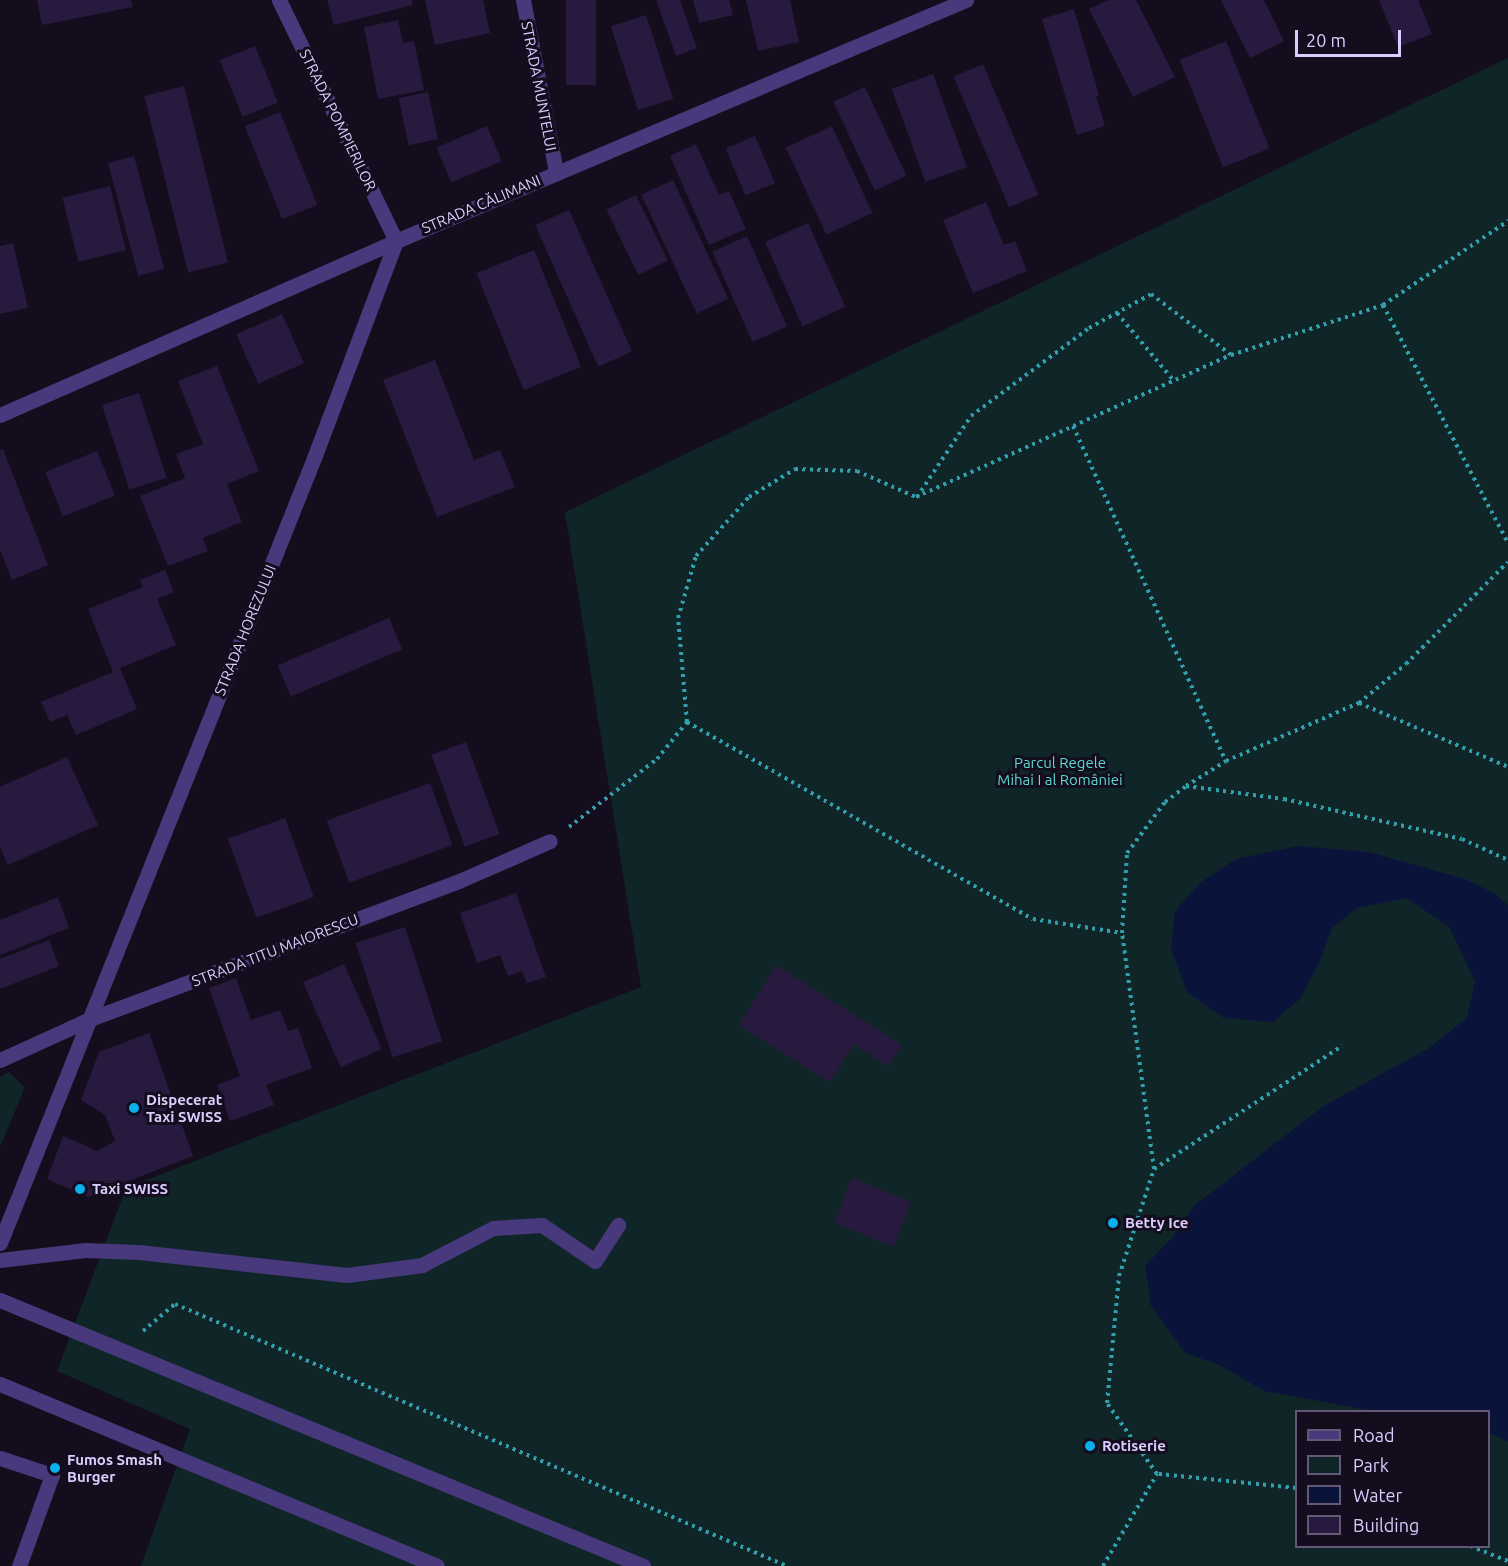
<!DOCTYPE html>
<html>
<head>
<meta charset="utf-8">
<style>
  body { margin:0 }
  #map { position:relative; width:1508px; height:1566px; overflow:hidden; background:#130d1e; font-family:Ubuntu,sans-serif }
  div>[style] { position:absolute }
  .green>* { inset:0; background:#102528 }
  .water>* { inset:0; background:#0a143a }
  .building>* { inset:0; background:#271a3e; transform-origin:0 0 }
  .path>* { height:4px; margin-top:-2px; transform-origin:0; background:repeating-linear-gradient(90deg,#329fac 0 3px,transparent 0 7.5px) }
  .service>* { height:15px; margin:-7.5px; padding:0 7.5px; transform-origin:7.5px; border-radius:7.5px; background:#47397c }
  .minor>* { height:15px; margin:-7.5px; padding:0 7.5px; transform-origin:7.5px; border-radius:7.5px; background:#47397c }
  .tertiary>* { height:15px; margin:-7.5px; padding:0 7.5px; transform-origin:7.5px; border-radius:7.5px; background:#47397c }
  .dots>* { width:16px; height:16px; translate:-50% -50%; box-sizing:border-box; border:3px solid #130d1e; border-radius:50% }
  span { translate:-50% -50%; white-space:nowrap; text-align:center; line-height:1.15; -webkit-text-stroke:6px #130d1e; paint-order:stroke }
  .street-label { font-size:15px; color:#daccfd }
  .park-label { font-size:15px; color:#5bdacf }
  .poi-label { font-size:15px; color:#daccfd; font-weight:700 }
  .left { translate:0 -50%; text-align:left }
  .legend { position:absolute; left:1295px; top:1410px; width:195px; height:138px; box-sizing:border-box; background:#130d1e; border:2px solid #635977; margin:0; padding:8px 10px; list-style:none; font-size:18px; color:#daccfd }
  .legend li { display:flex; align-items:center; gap:12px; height:30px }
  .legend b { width:30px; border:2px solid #635977 }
  .scale { position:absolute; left:1295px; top:30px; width:106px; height:27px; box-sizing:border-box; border:3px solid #daccfd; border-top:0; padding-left:8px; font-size:18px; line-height:21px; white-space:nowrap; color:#daccfd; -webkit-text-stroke:4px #130d1e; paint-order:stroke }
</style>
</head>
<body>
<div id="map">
  <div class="green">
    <i style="clip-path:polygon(evenodd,1508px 58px,1508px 1566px,141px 1566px,190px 1429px,57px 1371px,126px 1188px,641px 987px,565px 512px,1508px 58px,1296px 1412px,1488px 1412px,1488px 1546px,1296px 1546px,1296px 1412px)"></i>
    <i style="clip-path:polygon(9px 1072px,25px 1087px,0 1147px,0 1077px)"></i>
  </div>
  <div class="water">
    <i style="clip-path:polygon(1298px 846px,1369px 852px,1465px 879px,1494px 893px,1508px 905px,1508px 1441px,1489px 1433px,1488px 1412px,1374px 1411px,1264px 1391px,1220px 1365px,1185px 1353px,1151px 1306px,1145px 1266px,1172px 1238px,1195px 1205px,1325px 1105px,1429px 1048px,1467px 1018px,1475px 981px,1449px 927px,1407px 898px,1357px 908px,1332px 928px,1320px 961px,1301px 998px,1273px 1022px,1224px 1018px,1187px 992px,1171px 949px,1175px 911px,1201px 882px,1236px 859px)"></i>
  </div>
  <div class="building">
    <i style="clip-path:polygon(37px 0,131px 0,133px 7px,42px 25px)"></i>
    <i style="clip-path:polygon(327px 0,412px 0,413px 5px,334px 25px)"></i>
    <i style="clip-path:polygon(425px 0,483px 0,490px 33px,435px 45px)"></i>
    <i style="left:566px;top:0;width:30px;height:85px"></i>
    <i style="clip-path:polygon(656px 0,680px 0,697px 48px,676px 56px)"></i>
    <i style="clip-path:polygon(693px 0,729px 0,733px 15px,699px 23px)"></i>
    <i style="clip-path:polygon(746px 0,790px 0,799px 42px,758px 51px)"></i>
    <i style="clip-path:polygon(1108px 0,1136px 0,1175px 77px,1133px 97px,1089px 9px)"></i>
    <i style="clip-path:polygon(1221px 0,1264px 0,1284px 41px,1250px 58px)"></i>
    <i style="clip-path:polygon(1379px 0,1418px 0,1432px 34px,1398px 47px)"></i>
    <i style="clip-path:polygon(1074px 9px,1099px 95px,1096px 96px,1105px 126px,1077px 135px,1042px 19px)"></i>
    <i style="left:646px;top:15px;width:88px;height:37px;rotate:72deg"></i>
    <i style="clip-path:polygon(398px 20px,403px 43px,414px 41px,424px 90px,378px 99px,364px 27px)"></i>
    <i style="left:1226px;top:41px;width:116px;height:50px;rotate:68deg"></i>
    <i style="left:255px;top:46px;width:61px;height:38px;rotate:68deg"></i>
    <i style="left:983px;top:64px;width:142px;height:32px;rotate:67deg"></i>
    <i style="left:933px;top:74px;width:99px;height:44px;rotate:70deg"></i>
    <i style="left:184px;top:86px;width:182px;height:41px;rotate:76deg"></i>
    <i style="left:865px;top:87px;width:98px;height:35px;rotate:65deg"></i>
    <i style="left:428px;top:92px;width:48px;height:30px;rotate:78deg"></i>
    <i style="left:280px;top:112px;width:100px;height:38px;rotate:68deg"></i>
    <i style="left:487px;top:126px;width:38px;height:55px;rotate:67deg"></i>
    <i style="left:832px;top:126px;width:96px;height:51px;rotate:65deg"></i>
    <i style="left:755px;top:136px;width:51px;height:32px;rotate:67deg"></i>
    <i style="clip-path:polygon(696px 144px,719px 195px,729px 191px,746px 229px,709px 245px,670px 156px)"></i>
    <i style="left:134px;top:156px;width:117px;height:27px;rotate:75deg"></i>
    <i style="left:673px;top:180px;width:131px;height:35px;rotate:65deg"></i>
    <i style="left:110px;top:186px;width:66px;height:49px;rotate:76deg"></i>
    <i style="left:636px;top:195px;width:73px;height:33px;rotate:64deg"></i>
    <i style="clip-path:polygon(986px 202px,1004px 245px,1015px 241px,1027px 271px,973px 293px,943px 220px)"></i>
    <i style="left:569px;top:210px;width:155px;height:37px;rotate:66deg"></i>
    <i style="left:808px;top:223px;width:92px;height:47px;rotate:66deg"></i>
    <i style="left:747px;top:236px;width:99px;height:38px;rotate:66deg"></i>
    <i style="clip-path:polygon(13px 243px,28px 308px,0 314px,0 246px)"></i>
    <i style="left:534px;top:250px;width:126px;height:62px;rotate:68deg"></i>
    <i style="left:282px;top:314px;width:54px;height:50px;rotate:66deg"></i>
    <i style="clip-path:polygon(435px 360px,474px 460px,500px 450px,515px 487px,437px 517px,383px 380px)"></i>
    <i style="clip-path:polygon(217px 366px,259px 471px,227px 484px,242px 522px,203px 538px,208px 551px,168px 566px,140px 496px,185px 478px,176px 454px,203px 444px,178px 381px)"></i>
    <i style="left:139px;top:393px;width:89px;height:39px;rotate:72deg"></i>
    <i style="clip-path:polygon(3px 449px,48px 565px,12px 580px,0 550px,0 450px)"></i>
    <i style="left:97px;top:451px;width:48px;height:56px;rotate:68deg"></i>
    <i style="clip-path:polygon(165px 570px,174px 592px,157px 599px,176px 645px,120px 668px,137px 709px,76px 735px,67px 715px,50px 722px,41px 702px,113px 672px,88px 609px,143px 587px,140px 580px)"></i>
    <i style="left:389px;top:618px;width:34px;height:121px;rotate:67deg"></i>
    <i style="left:466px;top:742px;width:98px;height:37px;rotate:70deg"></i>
    <i style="clip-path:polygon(67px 757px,98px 825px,8px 865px,0 847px,0 787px)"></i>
    <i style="left:430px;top:783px;width:66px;height:110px;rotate:70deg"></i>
    <i style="left:285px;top:818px;width:84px;height:61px;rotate:70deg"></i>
    <i style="clip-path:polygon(516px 893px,546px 977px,527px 983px,522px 971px,508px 976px,500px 955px,477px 963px,460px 913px)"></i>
    <i style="clip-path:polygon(58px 897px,69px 928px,0 955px,0 920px)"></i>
    <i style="left:405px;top:927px;width:120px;height:52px;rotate:72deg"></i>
    <i style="clip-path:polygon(49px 940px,59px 966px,0 989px,0 959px)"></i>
    <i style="left:344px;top:964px;width:93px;height:45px;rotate:66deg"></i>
    <i style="clip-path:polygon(776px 965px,902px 1045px,888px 1066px,854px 1044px,829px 1082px,739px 1025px)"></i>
    <i style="clip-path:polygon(236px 978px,251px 1020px,280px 1010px,288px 1031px,298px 1028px,312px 1068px,266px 1085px,274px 1105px,230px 1121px,217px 1085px,240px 1076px,209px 988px)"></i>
    <i style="clip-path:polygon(149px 1033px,193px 1156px,88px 1197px,47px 1179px,63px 1136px,97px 1151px,115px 1141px,105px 1115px,81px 1100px,99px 1052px)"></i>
    <i style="left:852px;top:1178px;width:64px;height:48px;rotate:22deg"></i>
  </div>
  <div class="path">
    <i style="left:1383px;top:305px;width:151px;rotate:-33.9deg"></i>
    <i style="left:1117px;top:313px;width:89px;rotate:50deg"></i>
    <i style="left:1073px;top:426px;width:368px;rotate:65.5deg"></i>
    <i style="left:917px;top:497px;width:97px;rotate:-56.3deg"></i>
    <i style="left:971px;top:416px;width:147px;rotate:-36.7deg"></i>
    <i style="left:1089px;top:328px;width:71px;rotate:-28.7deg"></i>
    <i style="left:1151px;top:294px;width:101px;rotate:37.3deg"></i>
    <i style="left:1359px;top:703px;width:162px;rotate:23.2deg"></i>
    <i style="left:687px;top:722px;width:398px;rotate:29.7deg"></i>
    <i style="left:1033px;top:919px;width:90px;rotate:8.9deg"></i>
    <i style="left:1186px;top:786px;width:99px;rotate:7.6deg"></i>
    <i style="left:1284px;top:799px;width:182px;rotate:12.7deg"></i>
    <i style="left:1462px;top:839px;width:51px;rotate:24.5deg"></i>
    <i style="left:569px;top:827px;width:111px;rotate:-37.7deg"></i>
    <i style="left:657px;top:759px;width:48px;rotate:-51deg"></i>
    <i style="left:687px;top:722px;width:104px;rotate:-94.9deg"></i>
    <i style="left:678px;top:618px;width:65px;rotate:-73.8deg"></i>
    <i style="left:696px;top:556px;width:79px;rotate:-48.1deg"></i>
    <i style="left:749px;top:497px;width:54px;rotate:-31.3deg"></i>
    <i style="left:795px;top:469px;width:62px;rotate:1.8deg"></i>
    <i style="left:857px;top:471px;width:64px;rotate:23.8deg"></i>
    <i style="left:916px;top:497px;width:346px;rotate:-24.3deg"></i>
    <i style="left:1231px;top:355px;width:160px;rotate:-18.2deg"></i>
    <i style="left:1383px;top:305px;width:269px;rotate:62.3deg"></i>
    <i style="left:1154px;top:1169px;width:225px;rotate:-33.2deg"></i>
    <i style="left:143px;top:1331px;width:42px;rotate:-40.2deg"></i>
    <i style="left:175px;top:1304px;width:666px;rotate:23.18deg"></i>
    <i style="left:1296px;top:1488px;width:140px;rotate:-174.2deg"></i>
    <i style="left:1157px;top:1474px;width:87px;rotate:-125.2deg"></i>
    <i style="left:1107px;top:1403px;width:128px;rotate:-84.6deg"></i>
    <i style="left:1119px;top:1276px;width:113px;rotate:-71.9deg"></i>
    <i style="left:1154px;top:1169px;width:238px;rotate:-97.7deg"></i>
    <i style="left:1122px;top:933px;width:80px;rotate:-86.4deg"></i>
    <i style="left:1127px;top:853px;width:64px;rotate:-53.3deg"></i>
    <i style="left:1165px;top:802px;width:26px;rotate:-37deg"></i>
    <i style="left:1186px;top:786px;width:47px;rotate:-32deg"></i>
    <i style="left:1226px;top:761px;width:145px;rotate:-23.6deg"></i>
    <i style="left:1359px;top:703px;width:61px;rotate:-39.7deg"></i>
    <i style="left:1406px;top:664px;width:144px;rotate:-45deg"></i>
    <i style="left:1470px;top:1546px;width:41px;rotate:21.5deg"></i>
    <i style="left:1103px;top:1566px;width:107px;rotate:-59.6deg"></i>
  </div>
  <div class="service">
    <i style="left:0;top:1260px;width:86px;rotate:-6.7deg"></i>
    <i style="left:85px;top:1250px;width:54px;rotate:2.1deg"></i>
    <i style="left:139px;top:1252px;width:209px;rotate:6.3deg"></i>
    <i style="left:347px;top:1275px;width:76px;rotate:-7.6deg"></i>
    <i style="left:422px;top:1265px;width:80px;rotate:-27.5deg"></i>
    <i style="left:493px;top:1228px;width:49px;rotate:-3.5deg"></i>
    <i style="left:542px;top:1225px;width:64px;rotate:34.2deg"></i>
    <i style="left:595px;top:1261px;width:43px;rotate:-57.4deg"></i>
    <i style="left:0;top:1300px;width:696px;rotate:22.47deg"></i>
    <i style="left:0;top:1384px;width:473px;rotate:22.6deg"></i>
    <i style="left:0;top:1458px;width:55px;rotate:18.1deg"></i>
    <i style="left:52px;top:1475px;width:97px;rotate:109.9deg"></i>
  </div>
  <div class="minor">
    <i style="left:523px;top:0;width:175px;rotate:79.1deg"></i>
    <i style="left:0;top:415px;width:433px;rotate:-23.7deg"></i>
    <i style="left:396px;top:241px;width:619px;rotate:-22.92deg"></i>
    <i style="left:0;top:1060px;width:99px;rotate:-24.5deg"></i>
    <i style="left:90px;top:1019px;width:394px;rotate:-20.5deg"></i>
    <i style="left:459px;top:881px;width:99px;rotate:-23.7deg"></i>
    <i style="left:0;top:1243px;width:845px;rotate:-68.2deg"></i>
    <i style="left:314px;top:458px;width:232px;rotate:-69.3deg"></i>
  </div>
  <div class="tertiary">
    <i style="left:279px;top:0;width:268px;rotate:64.1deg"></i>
  </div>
  <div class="dots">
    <i style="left:134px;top:1108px;background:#08b0ed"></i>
    <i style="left:80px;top:1189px;background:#08b0ed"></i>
    <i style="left:1113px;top:1223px;background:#08b0ed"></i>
    <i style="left:1090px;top:1446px;background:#08b0ed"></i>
    <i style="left:55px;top:1468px;background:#08b0ed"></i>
  </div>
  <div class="street-label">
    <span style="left:539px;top:86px;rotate:79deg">STRADA MUNTELUI</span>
    <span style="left:338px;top:120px;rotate:64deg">STRADA POMPIERILOR</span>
    <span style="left:481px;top:204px;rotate:-23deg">STRADA CĂLIMANI</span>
    <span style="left:245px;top:630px;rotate:-68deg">STRADA HOREZULUI</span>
    <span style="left:275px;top:950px;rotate:-21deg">STRADA TITU MAIORESCU</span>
  </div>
  <div class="park-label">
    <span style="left:1060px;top:771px">Parcul Regele<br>Mihai I al României</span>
  </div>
  <div class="poi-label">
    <span class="left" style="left:146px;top:1108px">Dispecerat<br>Taxi SWISS</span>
    <span class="left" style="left:92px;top:1189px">Taxi SWISS</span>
    <span class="left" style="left:1125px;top:1223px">Betty Ice</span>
    <span class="left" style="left:1102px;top:1446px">Rotiserie</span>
    <span class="left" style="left:67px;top:1468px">Fumos Smash<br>Burger</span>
  </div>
  <ul class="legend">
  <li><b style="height:8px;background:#47397c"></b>Road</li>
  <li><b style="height:16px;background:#102528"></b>Park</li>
  <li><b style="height:16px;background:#0a143a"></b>Water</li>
  <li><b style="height:16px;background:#271a3e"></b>Building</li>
  </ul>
  <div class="scale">20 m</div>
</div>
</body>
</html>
